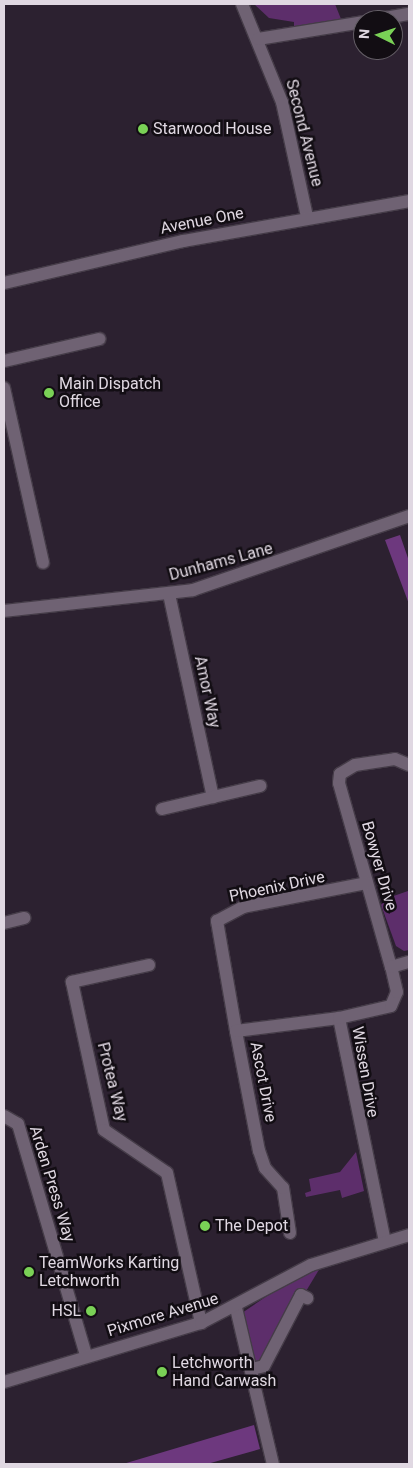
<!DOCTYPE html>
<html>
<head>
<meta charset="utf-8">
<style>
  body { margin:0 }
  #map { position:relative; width:413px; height:1468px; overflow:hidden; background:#2c2130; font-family:Roboto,sans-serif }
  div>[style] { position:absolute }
  .green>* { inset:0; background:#5d2e6b }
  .forest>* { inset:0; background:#6d387e }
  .roads { filter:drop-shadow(1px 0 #453c48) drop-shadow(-1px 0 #453c48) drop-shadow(0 1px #453c48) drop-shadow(0 -1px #453c48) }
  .street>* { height:12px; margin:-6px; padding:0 6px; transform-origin:6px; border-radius:6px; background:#6f6273 }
  .dots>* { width:14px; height:14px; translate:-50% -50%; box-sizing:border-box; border:2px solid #120d13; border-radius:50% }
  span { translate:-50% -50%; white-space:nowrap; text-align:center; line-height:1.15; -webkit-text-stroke:5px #120d13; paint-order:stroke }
  .poi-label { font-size:16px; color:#e0d8e2 }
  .left { translate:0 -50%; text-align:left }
  .right { translate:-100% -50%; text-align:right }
  .street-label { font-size:16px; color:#e0d8e2 }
  .frame { position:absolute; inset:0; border:5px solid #e0d8e2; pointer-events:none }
  .north { position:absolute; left:353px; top:10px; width:50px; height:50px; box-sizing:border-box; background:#120d13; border:1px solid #645e66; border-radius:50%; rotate:274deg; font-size:14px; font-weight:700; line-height:20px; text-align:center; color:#e0d8e2 }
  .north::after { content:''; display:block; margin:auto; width:18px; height:22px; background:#7ad156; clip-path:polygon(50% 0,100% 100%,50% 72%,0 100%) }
</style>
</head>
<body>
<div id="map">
  <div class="green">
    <i style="clip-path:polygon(254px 4px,335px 4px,341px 19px,294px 27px,294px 22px,269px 18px)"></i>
    <i style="clip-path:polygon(408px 891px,409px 950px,404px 951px,396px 946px,381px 905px,385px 899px)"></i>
    <i style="clip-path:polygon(356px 1152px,364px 1191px,342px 1198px,340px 1190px,306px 1197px,305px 1193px,311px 1191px,309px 1179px,340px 1172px)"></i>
    <i style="clip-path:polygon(320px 1268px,262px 1364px,253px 1365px,242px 1313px,292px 1279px)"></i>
  </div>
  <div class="forest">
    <i style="clip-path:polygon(400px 535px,409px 561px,409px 604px,385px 540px)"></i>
    <i style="clip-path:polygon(254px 1425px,260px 1449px,207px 1464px,123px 1464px)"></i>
  </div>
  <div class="roads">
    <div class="street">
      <i style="left:242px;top:4px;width:106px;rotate:67.8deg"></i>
      <i style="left:282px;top:102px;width:118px;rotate:77.7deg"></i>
      <i style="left:374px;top:20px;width:36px;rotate:-10deg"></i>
      <i style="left:258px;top:39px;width:106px;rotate:-9.2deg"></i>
      <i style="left:4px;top:283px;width:184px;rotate:-13.2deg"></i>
      <i style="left:183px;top:241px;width:230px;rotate:-10deg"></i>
      <i style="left:4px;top:361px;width:98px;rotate:-13deg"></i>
      <i style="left:4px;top:388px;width:179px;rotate:77.4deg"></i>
      <i style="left:169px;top:594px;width:208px;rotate:77.8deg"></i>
      <i style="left:4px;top:611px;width:190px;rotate:-6.3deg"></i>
      <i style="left:193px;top:590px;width:228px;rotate:-18.9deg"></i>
      <i style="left:162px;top:809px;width:101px;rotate:-13.2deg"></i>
      <i style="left:4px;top:923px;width:21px;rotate:-14deg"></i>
      <i style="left:149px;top:965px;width:79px;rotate:167.6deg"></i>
      <i style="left:72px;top:982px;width:151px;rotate:77.8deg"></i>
      <i style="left:104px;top:1130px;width:76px;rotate:34.3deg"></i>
      <i style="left:167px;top:1173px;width:154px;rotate:77.2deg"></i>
      <i style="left:391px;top:967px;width:191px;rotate:-105.8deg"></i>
      <i style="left:339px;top:783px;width:9px;rotate:-84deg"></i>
      <i style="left:340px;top:774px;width:17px;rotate:-31deg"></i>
      <i style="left:355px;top:765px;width:40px;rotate:-8.5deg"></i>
      <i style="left:395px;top:759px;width:15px;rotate:23deg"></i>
      <i style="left:236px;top:1031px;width:112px;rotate:-99.8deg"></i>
      <i style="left:217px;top:921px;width:30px;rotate:-28deg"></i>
      <i style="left:243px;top:907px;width:126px;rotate:-11deg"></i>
      <i style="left:4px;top:1116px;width:16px;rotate:30deg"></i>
      <i style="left:18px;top:1124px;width:241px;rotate:73.6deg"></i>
      <i style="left:290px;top:1233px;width:46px;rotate:-98.8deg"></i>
      <i style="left:283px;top:1188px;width:27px;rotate:-132deg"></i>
      <i style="left:265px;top:1168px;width:18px;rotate:-109deg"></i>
      <i style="left:259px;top:1151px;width:122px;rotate:-100.9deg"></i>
      <i style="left:236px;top:1031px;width:104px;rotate:-7.2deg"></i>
      <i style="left:385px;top:1242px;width:229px;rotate:-101.6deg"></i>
      <i style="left:339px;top:1018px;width:53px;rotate:-13deg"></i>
      <i style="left:391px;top:1006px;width:15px;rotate:-67deg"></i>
      <i style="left:397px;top:992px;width:26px;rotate:-103deg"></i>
      <i style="left:391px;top:967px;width:19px;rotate:-16deg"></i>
      <i style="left:236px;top:1308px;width:160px;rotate:76.7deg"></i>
      <i style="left:252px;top:1369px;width:12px;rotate:-14deg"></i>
      <i style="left:264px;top:1366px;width:80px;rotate:-62.5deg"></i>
      <i style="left:301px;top:1295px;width:7px;rotate:27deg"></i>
      <i style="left:4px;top:1382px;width:206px;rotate:-16.7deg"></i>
      <i style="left:201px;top:1323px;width:124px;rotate:-27.8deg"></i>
      <i style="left:311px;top:1265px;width:102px;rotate:-17deg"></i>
    </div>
  </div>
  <div class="dots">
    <i style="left:143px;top:129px;background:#7ad156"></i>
    <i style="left:49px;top:393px;background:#7ad156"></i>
    <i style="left:205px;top:1226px;background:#7ad156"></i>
    <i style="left:29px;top:1272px;background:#7ad156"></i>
    <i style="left:91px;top:1311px;background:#7ad156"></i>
    <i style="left:162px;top:1372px;background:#7ad156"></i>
  </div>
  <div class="poi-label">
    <span class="left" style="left:153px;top:129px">Starwood House</span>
    <span class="left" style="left:59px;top:393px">Main Dispatch<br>Office</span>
    <span class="left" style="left:215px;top:1226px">The Depot</span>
    <span class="left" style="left:39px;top:1272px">TeamWorks Karting<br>Letchworth</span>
    <span class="right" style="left:81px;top:1311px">HSL</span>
    <span class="left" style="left:172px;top:1372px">Letchworth<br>Hand Carwash</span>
  </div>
  <div class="street-label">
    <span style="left:304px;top:133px;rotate:76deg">Second Avenue</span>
    <span style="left:202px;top:221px;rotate:-11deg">Avenue One</span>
    <span style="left:221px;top:562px;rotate:-15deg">Dunhams Lane</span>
    <span style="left:207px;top:692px;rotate:78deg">Amor Way</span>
    <span style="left:379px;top:866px;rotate:74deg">Bowyer Drive</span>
    <span style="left:277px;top:887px;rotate:-12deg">Phoenix Drive</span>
    <span style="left:365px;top:1072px;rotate:80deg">Wissen Drive</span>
    <span style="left:112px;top:1082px;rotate:76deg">Protea Way</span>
    <span style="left:263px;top:1082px;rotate:79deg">Ascot Drive</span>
    <span style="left:52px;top:1184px;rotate:73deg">Arden Press Way</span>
    <span style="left:163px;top:1315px;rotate:-17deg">Pixmore Avenue</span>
  </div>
  <div class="frame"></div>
  <div class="north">N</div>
</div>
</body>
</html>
